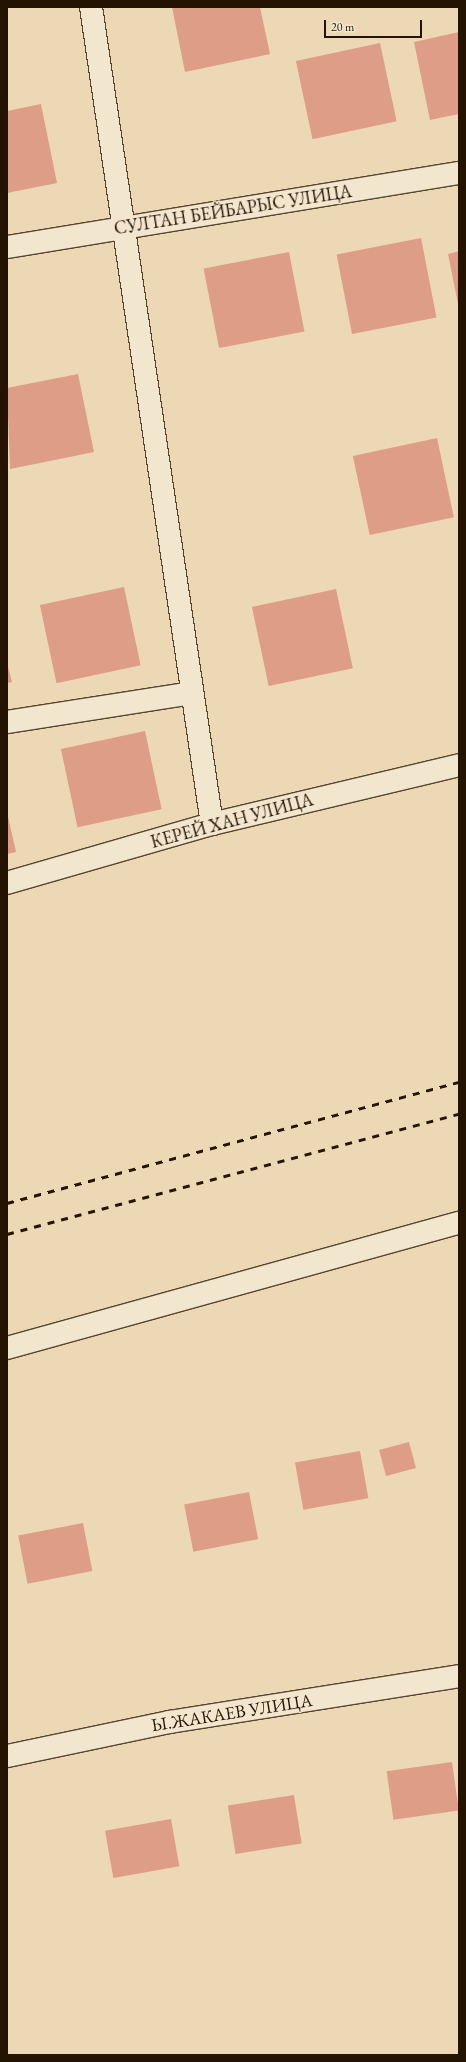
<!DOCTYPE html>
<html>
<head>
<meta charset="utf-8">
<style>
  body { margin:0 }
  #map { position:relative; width:466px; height:2062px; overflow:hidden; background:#ecd8b5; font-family:"EB Garamond",serif }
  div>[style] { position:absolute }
  .building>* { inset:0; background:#de9d87; transform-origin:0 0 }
  .roads { filter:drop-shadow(1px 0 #56442d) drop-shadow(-1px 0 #56442d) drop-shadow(0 1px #56442d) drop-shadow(0 -1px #56442d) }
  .minor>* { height:22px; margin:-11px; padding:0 11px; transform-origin:11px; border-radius:11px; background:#f3e6cf }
  .rail>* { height:3px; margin-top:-1.5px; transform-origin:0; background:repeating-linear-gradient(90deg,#241300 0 7px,transparent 0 14px) }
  span { translate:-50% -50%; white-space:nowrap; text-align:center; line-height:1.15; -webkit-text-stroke:3px #f3e6cf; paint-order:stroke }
  .street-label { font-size:18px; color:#241300 }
  .frame { position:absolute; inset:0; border:8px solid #241300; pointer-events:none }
  .scale { position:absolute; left:324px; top:20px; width:98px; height:18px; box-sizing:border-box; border:2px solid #241300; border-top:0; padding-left:5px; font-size:12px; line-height:14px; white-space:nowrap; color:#241300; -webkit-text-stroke:3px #f3e6cf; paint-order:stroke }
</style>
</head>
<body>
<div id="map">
  <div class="building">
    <i style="clip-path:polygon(172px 7px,260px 7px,270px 54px,185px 72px)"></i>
    <i style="clip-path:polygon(459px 32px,459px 114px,430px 120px,414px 42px)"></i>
    <i style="left:380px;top:43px;width:80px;height:86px;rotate:78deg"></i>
    <i style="clip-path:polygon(41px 104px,57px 183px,7px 193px,7px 111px)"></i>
    <i style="left:421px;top:238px;width:81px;height:86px;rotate:79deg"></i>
    <i style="clip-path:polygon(459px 251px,459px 304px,458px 304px,448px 254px)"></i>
    <i style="left:289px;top:252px;width:81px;height:87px;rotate:79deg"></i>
    <i style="clip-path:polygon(78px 374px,94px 452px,10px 469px,7px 388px)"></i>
    <i style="left:437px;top:438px;width:81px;height:86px;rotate:78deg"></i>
    <i style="left:124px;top:587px;width:80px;height:86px;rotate:78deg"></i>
    <i style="left:336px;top:589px;width:81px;height:86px;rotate:78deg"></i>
    <i style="clip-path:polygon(7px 663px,12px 682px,7px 683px)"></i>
    <i style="left:145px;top:731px;width:80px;height:86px;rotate:78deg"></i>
    <i style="clip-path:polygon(7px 812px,16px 852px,7px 854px)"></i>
    <i style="left:409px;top:1442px;width:27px;height:31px;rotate:75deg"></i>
    <i style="left:360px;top:1451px;width:48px;height:66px;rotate:80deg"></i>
    <i style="left:249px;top:1492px;width:48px;height:66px;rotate:79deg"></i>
    <i style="left:83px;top:1523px;width:49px;height:66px;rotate:79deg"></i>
    <i style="left:452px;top:1762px;width:49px;height:66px;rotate:82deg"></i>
    <i style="left:294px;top:1795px;width:49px;height:67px;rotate:81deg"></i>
    <i style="left:171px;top:1819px;width:48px;height:67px;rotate:80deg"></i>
  </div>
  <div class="roads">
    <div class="minor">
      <i style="left:91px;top:7px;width:826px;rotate:81.58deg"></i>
      <i style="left:7px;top:247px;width:458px;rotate:-9.3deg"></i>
      <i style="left:7px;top:722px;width:187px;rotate:-8.9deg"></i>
      <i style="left:7px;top:883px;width:213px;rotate:-16.1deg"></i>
      <i style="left:212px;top:824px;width:254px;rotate:-13.4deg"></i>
      <i style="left:7px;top:1348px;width:469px;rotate:-15.5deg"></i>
      <i style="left:7px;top:1756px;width:167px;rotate:-11.8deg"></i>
      <i style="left:170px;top:1722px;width:293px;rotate:-9deg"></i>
    </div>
  </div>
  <div class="rail">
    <i style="left:7px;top:1203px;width:468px;rotate:-15deg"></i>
    <i style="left:7px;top:1234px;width:468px;rotate:-14.9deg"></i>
  </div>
  <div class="street-label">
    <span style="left:233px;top:210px;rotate:-9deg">СУЛТАН БЕЙБАРЫС УЛИЦА</span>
    <span style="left:232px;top:821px;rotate:-15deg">КЕРЕЙ ХАН УЛИЦА</span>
    <span style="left:232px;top:1713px;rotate:-9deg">Ы.ЖАКАЕВ УЛИЦА</span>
  </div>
  <div class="frame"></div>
  <div class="scale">20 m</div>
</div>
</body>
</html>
